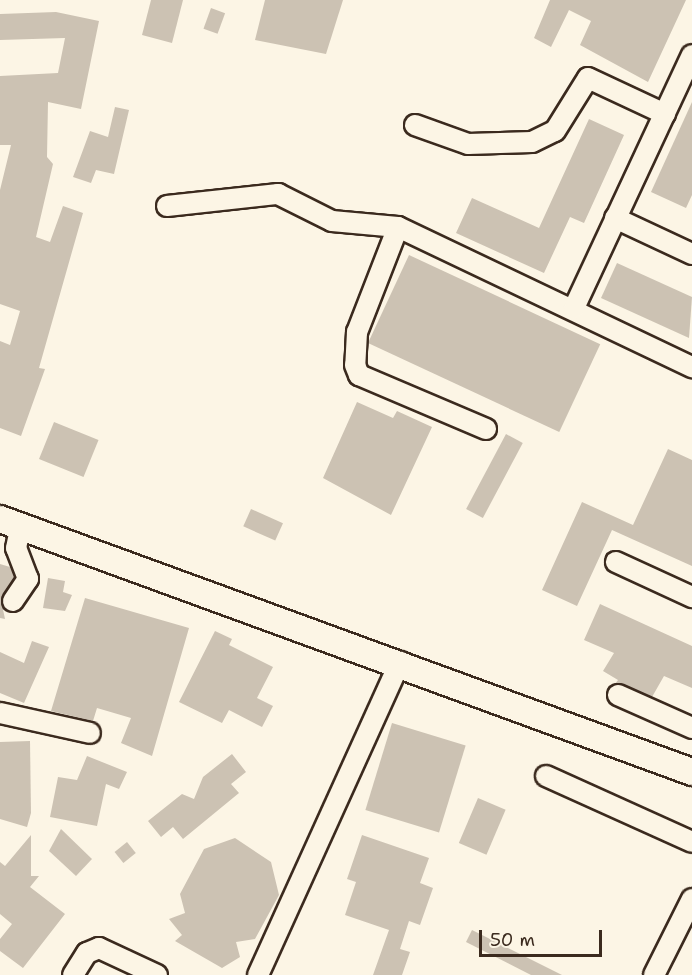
<!DOCTYPE html>
<html>
<head>
<meta charset="utf-8">
<style>
  body { margin:0 }
  #map { position:relative; width:692px; height:975px; overflow:hidden; background:#fcf5e5; font-family:"Shantell Sans",sans-serif }
  div>[style] { position:absolute }
  .building>* { inset:0; background:#ccc2b3; transform-origin:0 0 }
  .roads { filter:drop-shadow(2px 0 #3b2a1e) drop-shadow(-2px 0 #3b2a1e) drop-shadow(0 2px #3b2a1e) drop-shadow(0 -2px #3b2a1e) }
  .minor>* { height:20px; margin:-10px; padding:0 10px; transform-origin:10px; border-radius:10px; background:#fcf5e5 }
  .major>* { height:26px; margin:-13px; padding:0 13px; transform-origin:13px; border-radius:13px; background:#fcf5e5 }
  span { translate:-50% -50%; white-space:nowrap; text-align:center; line-height:1.15; -webkit-text-stroke:6px #fcf5e5; paint-order:stroke }
  .scale { position:absolute; left:479px; top:930px; width:123px; height:27px; box-sizing:border-box; border:3px solid #3b2a1e; border-top:0; padding-left:8px; font-size:18px; line-height:21px; white-space:nowrap; color:#3b2a1e; -webkit-text-stroke:4px #fcf5e5; paint-order:stroke }
</style>
</head>
<body>
<div id="map">
  <div class="building">
    <i style="clip-path:polygon(151px 0,183px 0,172px 43px,142px 35px)"></i>
    <i style="clip-path:polygon(265px 0,343px 0,326px 54px,255px 40px)"></i>
    <i style="clip-path:polygon(550px 0,686px 0,648px 82px,580px 45px,591px 21px,569px 10px,551px 47px,534px 38px)"></i>
    <i style="left:211px;top:8px;width:15px;height:22px;rotate:20deg"></i>
    <i style="clip-path:polygon(56px 12px,99px 21px,81px 109px,48px 102px,47px 157px,53px 164px,36px 237px,50px 242px,63px 206px,83px 213px,39px 368px,45px 369px,21px 436px,0 428px,0 341px,10px 345px,20px 311px,0 304px,0 190px,11px 145px,0 145px,0 76px,58px 73px,65px 38px,0 40px,0 14px)"></i>
    <i style="clip-path:polygon(692px 102px,692px 195px,686px 208px,651px 192px)"></i>
    <i style="clip-path:polygon(115px 107px,129px 110px,114px 174px,96px 170px,91px 183px,73px 177px,90px 131px,108px 137px)"></i>
    <i style="clip-path:polygon(589px 119px,624px 135px,584px 223px,570px 217px,544px 273px,456px 233px,472px 198px,539px 228px)"></i>
    <i style="left:409px;top:255px;width:211px;height:97px;rotate:25deg"></i>
    <i style="clip-path:polygon(617px 263px,692px 297px,689px 338px,601px 298px)"></i>
    <i style="clip-path:polygon(357px 402px,393px 418px,397px 411px,432px 427px,391px 515px,323px 478px)"></i>
    <i style="left:54px;top:422px;width:48px;height:40px;rotate:22deg"></i>
    <i style="left:506px;top:434px;width:19px;height:85px;rotate:28deg"></i>
    <i style="clip-path:polygon(668px 449px,692px 460px,692px 566px,612px 530px,577px 606px,542px 590px,582px 502px,633px 525px)"></i>
    <i style="left:251px;top:509px;width:35px;height:19px;rotate:24deg"></i>
    <i style="clip-path:polygon(0 564px,10px 567px,15px 577px,1px 600px,5px 619px,0 618px)"></i>
    <i style="clip-path:polygon(48px 578px,65px 581px,63px 592px,72px 595px,65px 611px,43px 608px)"></i>
    <i style="clip-path:polygon(85px 598px,189px 628px,152px 756px,121px 743px,131px 718px,97px 708px,93px 721px,51px 711px)"></i>
    <i style="clip-path:polygon(600px 604px,692px 646px,692px 688px,664px 676px,652px 697px,615px 684px,618px 680px,603px 671px,614px 653px,584px 640px)"></i>
    <i style="clip-path:polygon(215px 631px,232px 639px,229px 645px,273px 667px,257px 698px,273px 706px,262px 727px,229px 710px,222px 723px,179px 702px)"></i>
    <i style="clip-path:polygon(32px 641px,49px 647px,24px 703px,0 693px,0 652px,24px 663px)"></i>
    <i style="left:392px;top:723px;width:77px;height:91px;rotate:17deg"></i>
    <i style="clip-path:polygon(30px 741px,31px 813px,27px 827px,0 819px,0 742px)"></i>
    <i style="clip-path:polygon(232px 754px,246px 772px,231px 784px,239px 793px,183px 839px,173px 827px,161px 837px,148px 821px,182px 794px,194px 799px,203px 777px)"></i>
    <i style="clip-path:polygon(87px 756px,127px 772px,119px 789px,106px 784px,97px 826px,50px 817px,58px 777px,77px 780px)"></i>
    <i style="left:478px;top:798px;width:30px;height:49px;rotate:23deg"></i>
    <i style="clip-path:polygon(61px 829px,92px 859px,76px 876px,49px 851px)"></i>
    <i style="clip-path:polygon(31px 835px,31px 876px,39px 876px,30px 887px,65px 914px,23px 968px,0 951px,0 939px,12px 924px,0 914px,0 862px,5px 866px)"></i>
    <i style="clip-path:polygon(362px 835px,429px 858px,420px 883px,433px 888px,420px 925px,409px 921px,400px 949px,410px 952px,402px 975px,373px 975px,389px 930px,345px 915px,356px 882px,347px 879px)"></i>
    <i style="clip-path:polygon(235px 838px,271px 862px,279px 895px,255px 939px,236px 942px,240px 957px,222px 968px,175px 941px,182px 935px,169px 919px,185px 913px,180px 894px,204px 849px)"></i>
    <i style="left:127px;top:842px;width:14px;height:16px;rotate:51deg"></i>
    <i style="clip-path:polygon(472px 930px,562px 975px,531px 975px,466px 942px)"></i>
  </div>
  <div class="roads">
    <div class="minor">
      <i style="left:415px;top:125px;width:56px;rotate:19.7deg"></i>
      <i style="left:468px;top:144px;width:64px;rotate:-1.8deg"></i>
      <i style="left:532px;top:142px;width:25px;rotate:-26deg"></i>
      <i style="left:555px;top:131px;width:62px;rotate:-58.1deg"></i>
      <i style="left:588px;top:78px;width:85px;rotate:25.1deg"></i>
      <i style="left:167px;top:206px;width:112px;rotate:-6.2deg"></i>
      <i style="left:278px;top:194px;width:60px;rotate:26.6deg"></i>
      <i style="left:332px;top:221px;width:66px;rotate:5.2deg"></i>
      <i style="left:398px;top:227px;width:326px;rotate:25.5deg"></i>
      <i style="left:615px;top:218px;width:85px;rotate:25.1deg"></i>
      <i style="left:398px;top:227px;width:113px;rotate:111.3deg"></i>
      <i style="left:357px;top:332px;width:33px;rotate:93deg"></i>
      <i style="left:355px;top:365px;width:11px;rotate:68deg"></i>
      <i style="left:359px;top:375px;width:138px;rotate:23deg"></i>
      <i style="left:574px;top:308px;width:279px;rotate:-65deg"></i>
      <i style="left:616px;top:562px;width:84px;rotate:24.7deg"></i>
      <i style="left:13px;top:601px;width:27px;rotate:-56deg"></i>
      <i style="left:28px;top:579px;width:33px;rotate:-111deg"></i>
      <i style="left:16px;top:548px;width:24px;rotate:-78deg"></i>
      <i style="left:618px;top:695px;width:81px;rotate:24deg"></i>
      <i style="left:0;top:713px;width:92px;rotate:12.5deg"></i>
      <i style="left:546px;top:776px;width:160px;rotate:24.3deg"></i>
      <i style="left:73px;top:975px;width:26px;rotate:-58deg"></i>
      <i style="left:87px;top:953px;width:13px;rotate:-23deg"></i>
      <i style="left:99px;top:948px;width:64px;rotate:25deg"></i>
      <i style="left:258px;top:975px;width:344px;rotate:-65.6deg"></i>
      <i style="left:654px;top:975px;width:85px;rotate:-63.4deg"></i>
    </div>
    <div class="major">
      <i style="left:0;top:519px;width:737px;rotate:20.08deg"></i>
    </div>
  </div>
  <div class="scale">50 m</div>
</div>
</body>
</html>
